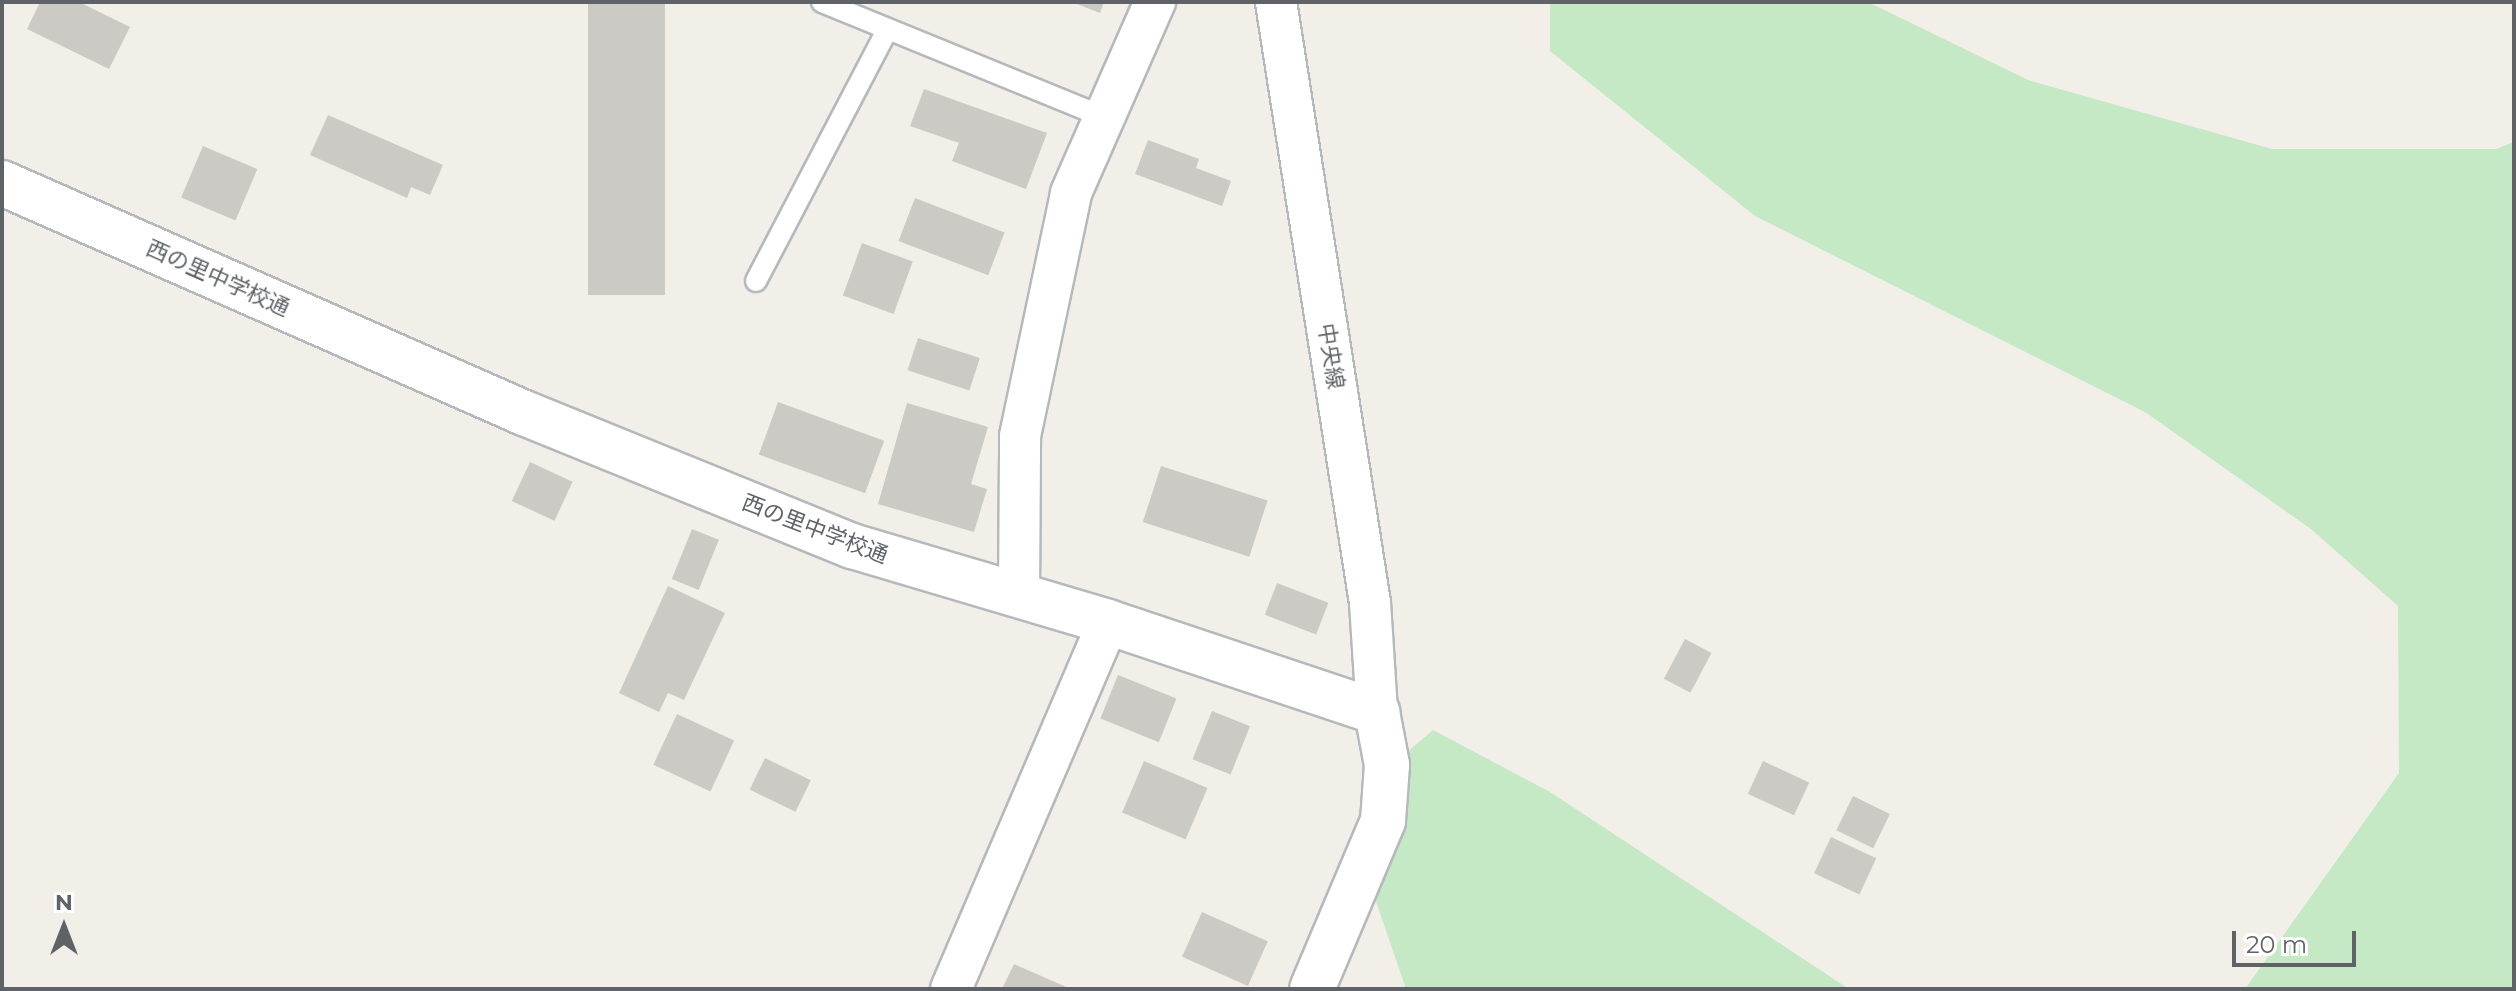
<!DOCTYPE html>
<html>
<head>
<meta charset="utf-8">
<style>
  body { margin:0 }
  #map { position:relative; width:2516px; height:991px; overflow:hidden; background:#f1efe8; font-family:Montserrat,"Noto Sans JP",sans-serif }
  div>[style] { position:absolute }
  .green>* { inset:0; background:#c5e8c5 }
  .building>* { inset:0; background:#cccac5; transform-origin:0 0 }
  .roads { filter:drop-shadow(2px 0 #b5b8bc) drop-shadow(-2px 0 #b5b8bc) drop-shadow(0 2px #b5b8bc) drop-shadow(0 -2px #b5b8bc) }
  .service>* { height:20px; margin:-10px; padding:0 10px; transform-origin:10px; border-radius:10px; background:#fff }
  .minor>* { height:40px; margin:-20px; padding:0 20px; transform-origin:20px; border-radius:20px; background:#fff }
  .tertiary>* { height:44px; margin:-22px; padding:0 22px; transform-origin:22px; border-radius:22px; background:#fff }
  span { translate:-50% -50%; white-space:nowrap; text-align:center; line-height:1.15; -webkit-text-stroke:6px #fff; paint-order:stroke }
  .street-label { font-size:22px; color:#5f6368 }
  .frame { position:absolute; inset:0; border:4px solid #5f6368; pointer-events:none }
  .north { position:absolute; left:24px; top:887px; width:80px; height:80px; -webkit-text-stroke:6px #fff; paint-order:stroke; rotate:0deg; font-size:22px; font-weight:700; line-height:32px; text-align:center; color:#5f6368 }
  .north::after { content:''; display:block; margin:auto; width:28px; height:36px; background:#5f6368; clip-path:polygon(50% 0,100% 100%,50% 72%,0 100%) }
  .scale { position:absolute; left:2232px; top:931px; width:124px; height:36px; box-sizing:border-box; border:4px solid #5f6368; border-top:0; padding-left:10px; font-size:24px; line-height:28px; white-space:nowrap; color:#5f6368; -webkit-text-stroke:6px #fff; paint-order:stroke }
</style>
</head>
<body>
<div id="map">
  <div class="green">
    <i style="clip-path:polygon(1550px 2px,1868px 2px,2028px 80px,2272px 149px,2496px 149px,2514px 142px,2514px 989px,2245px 989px,2399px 773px,2398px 606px,2311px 529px,2145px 412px,1755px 216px,1550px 51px)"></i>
    <i style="clip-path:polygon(1433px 730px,1550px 792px,1849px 989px,1406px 989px,1355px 840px,1371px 783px)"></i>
  </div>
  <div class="building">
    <i style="clip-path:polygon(40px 2px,79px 2px,130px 27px,109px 69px,27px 29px)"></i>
    <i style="left:588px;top:2px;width:77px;height:293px"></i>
    <i style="clip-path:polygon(1072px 2px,1104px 2px,1100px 13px)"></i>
    <i style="clip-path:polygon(924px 89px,1047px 133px,1026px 189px,952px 161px,959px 143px,910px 126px)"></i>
    <i style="clip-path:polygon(328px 115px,443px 165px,430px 195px,411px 187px,407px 198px,310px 155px)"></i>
    <i style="clip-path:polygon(1148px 140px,1199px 159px,1196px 168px,1231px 181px,1222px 206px,1135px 174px)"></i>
    <i style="left:203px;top:146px;width:59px;height:56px;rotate:23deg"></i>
    <i style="left:915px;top:198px;width:96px;height:46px;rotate:21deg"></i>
    <i style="left:862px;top:243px;width:54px;height:56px;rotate:20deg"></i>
    <i style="left:918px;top:338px;width:65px;height:34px;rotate:18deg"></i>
    <i style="left:778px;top:402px;width:113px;height:56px;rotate:20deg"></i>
    <i style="clip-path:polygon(907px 403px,988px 427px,971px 484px,987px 489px,974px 532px,878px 504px)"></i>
    <i style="left:530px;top:462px;width:47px;height:43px;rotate:25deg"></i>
    <i style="left:1161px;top:466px;width:112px;height:59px;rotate:18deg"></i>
    <i style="left:692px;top:529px;width:29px;height:54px;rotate:22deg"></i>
    <i style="left:1277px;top:583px;width:55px;height:34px;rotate:21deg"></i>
    <i style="clip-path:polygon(668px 586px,725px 613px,684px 700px,668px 693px,659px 712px,619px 693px)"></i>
    <i style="left:1685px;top:639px;width:30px;height:45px;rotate:28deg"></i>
    <i style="left:1118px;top:675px;width:63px;height:47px;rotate:22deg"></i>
    <i style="left:1212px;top:711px;width:41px;height:52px;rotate:22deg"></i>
    <i style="left:677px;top:714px;width:63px;height:56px;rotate:25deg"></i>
    <i style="left:765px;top:758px;width:51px;height:35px;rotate:26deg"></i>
    <i style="left:1144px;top:761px;width:69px;height:56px;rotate:23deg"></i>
    <i style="left:1763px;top:761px;width:51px;height:36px;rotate:25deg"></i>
    <i style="left:1853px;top:796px;width:41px;height:38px;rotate:26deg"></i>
    <i style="left:1831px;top:837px;width:50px;height:40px;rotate:25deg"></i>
    <i style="left:1202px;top:912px;width:72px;height:49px;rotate:24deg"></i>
    <i style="clip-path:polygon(1014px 964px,1071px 989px,1002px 989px)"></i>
  </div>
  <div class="roads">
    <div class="service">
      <i style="left:822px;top:2px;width:305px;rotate:22.2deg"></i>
      <i style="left:756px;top:281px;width:284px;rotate:-62.4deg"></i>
    </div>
    <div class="minor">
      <i style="left:1276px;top:2px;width:608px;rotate:81.11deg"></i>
      <i style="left:1370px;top:603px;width:109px;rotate:86.3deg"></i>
      <i style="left:1019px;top:595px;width:159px;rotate:-89.6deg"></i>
      <i style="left:1020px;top:436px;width:248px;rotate:-78.1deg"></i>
      <i style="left:1071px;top:193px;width:209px;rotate:-66.3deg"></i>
      <i style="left:951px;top:989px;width:399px;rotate:-66.8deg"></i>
    </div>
    <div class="tertiary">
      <i style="left:2px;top:183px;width:570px;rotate:23.78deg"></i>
      <i style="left:524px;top:413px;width:354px;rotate:22.1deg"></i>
      <i style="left:852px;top:546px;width:267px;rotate:16.5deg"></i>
      <i style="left:1108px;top:622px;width:284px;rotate:18.5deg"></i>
      <i style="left:1377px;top:712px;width:54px;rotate:79.3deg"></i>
      <i style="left:1387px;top:765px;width:56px;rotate:94.1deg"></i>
      <i style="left:1383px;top:821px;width:182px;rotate:112.9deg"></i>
    </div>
  </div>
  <div class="street-label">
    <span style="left:218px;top:278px;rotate:24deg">西の里中学校通</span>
    <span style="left:1331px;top:356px;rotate:81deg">中央線</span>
    <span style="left:815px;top:529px;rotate:21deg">西の里中学校通</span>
  </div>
  <div class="frame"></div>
  <div class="north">N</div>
  <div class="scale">20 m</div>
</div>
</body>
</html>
